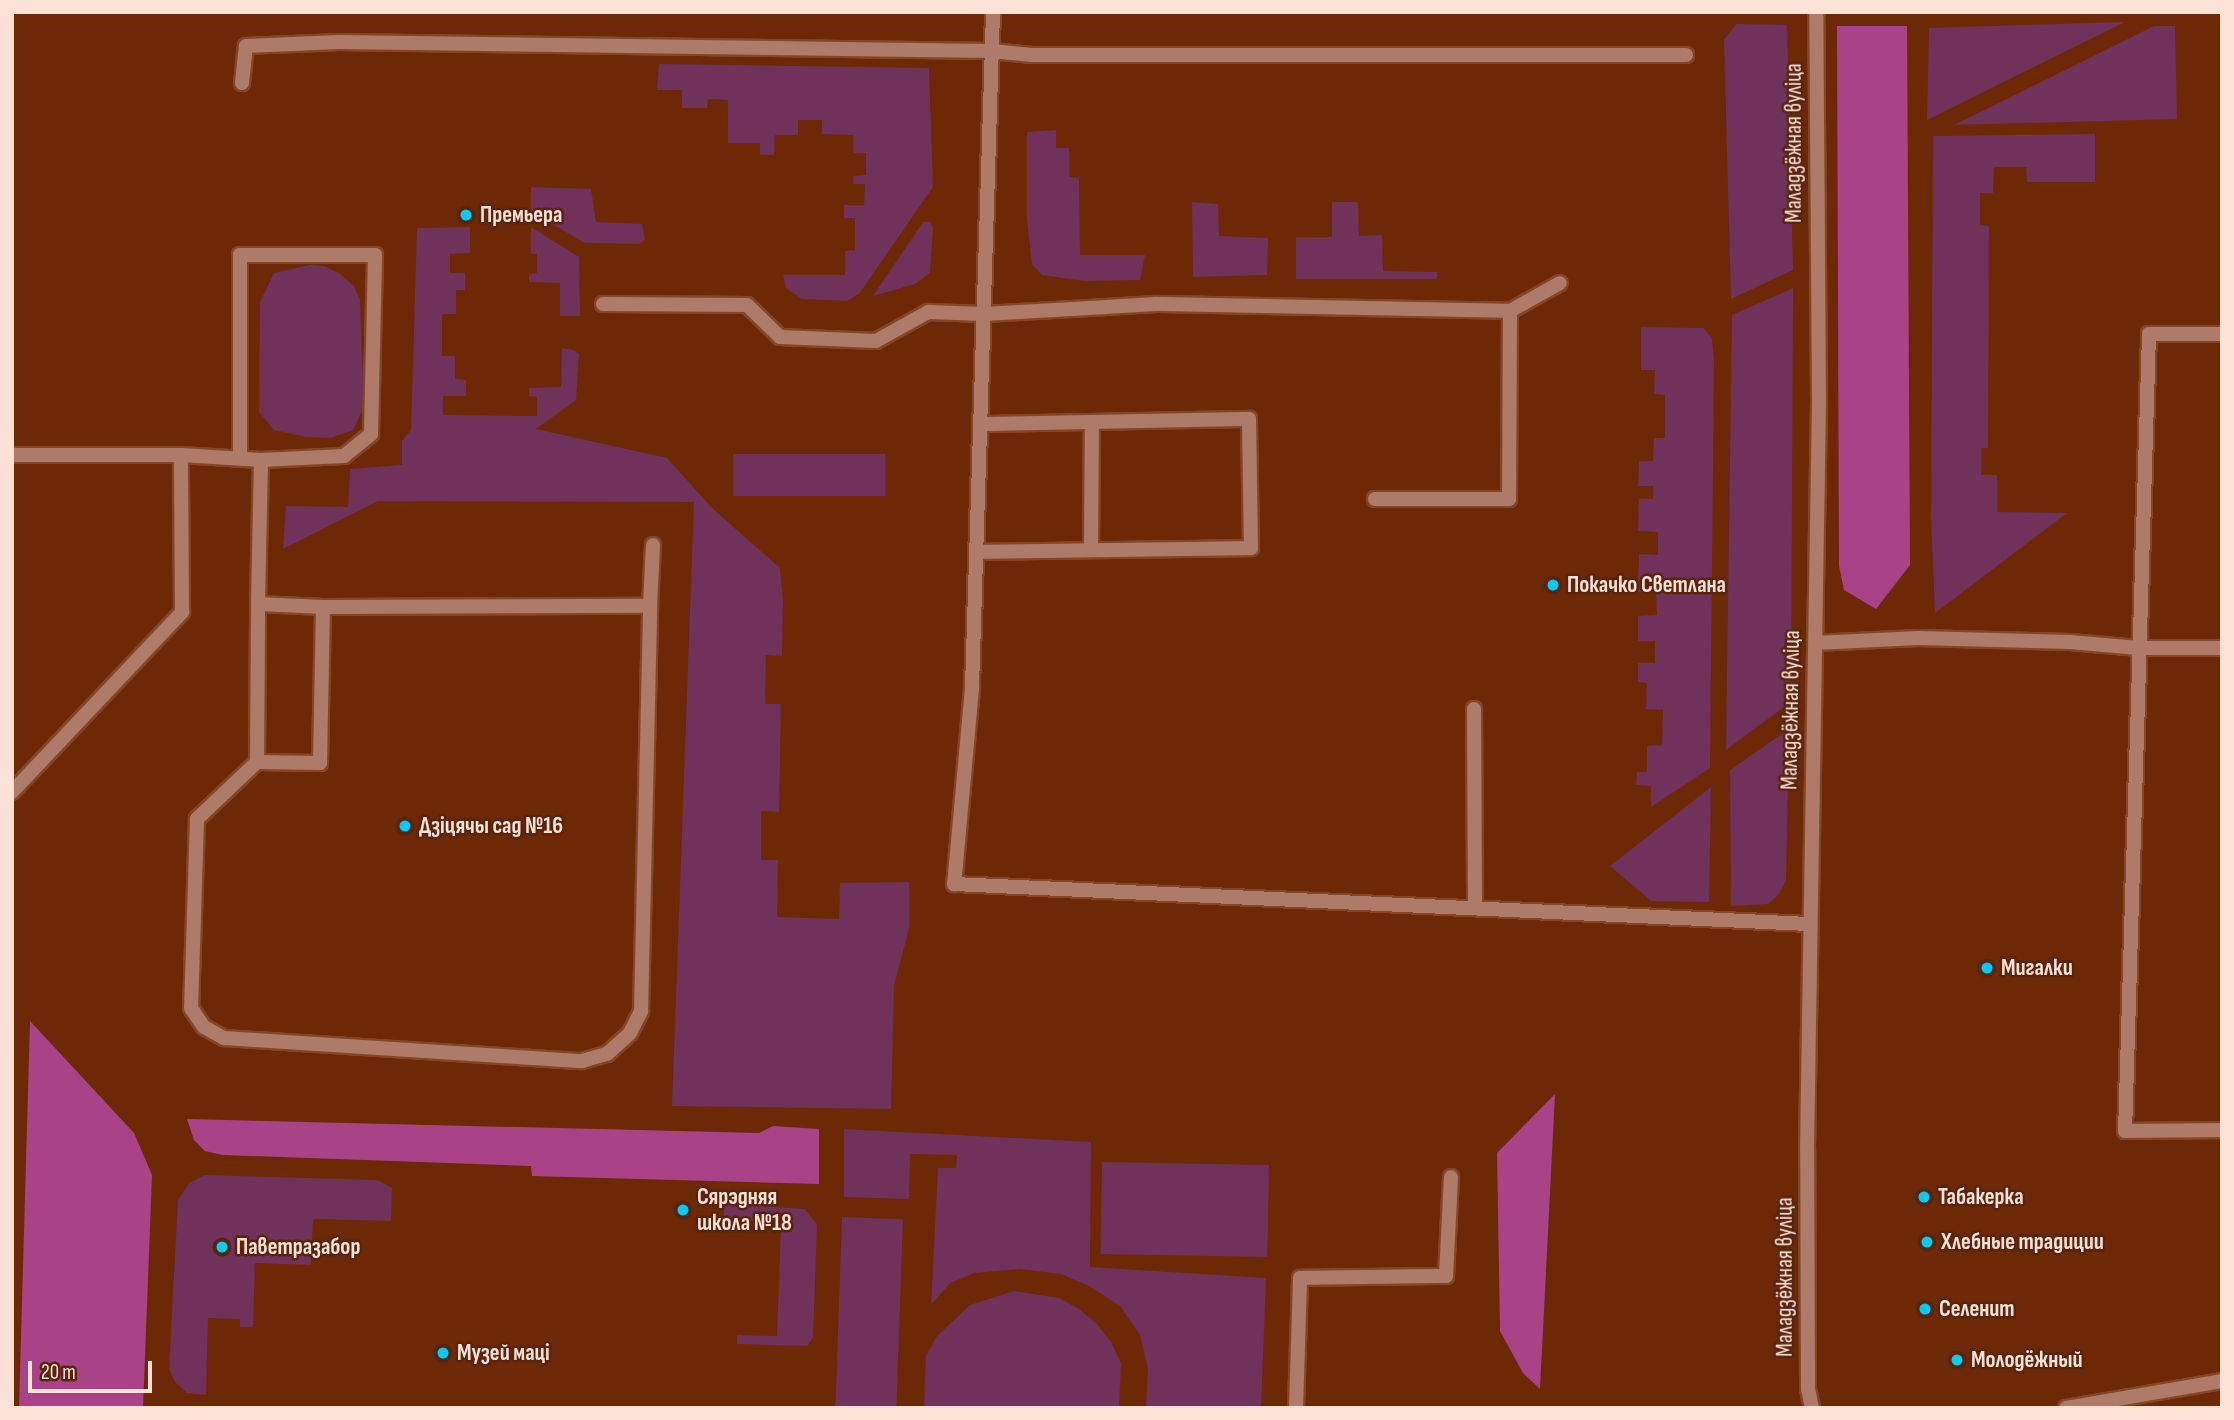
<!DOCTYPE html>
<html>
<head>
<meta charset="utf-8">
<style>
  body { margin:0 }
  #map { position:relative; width:2234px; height:1420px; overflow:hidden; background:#6d2806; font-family:"Sofia Sans Condensed",sans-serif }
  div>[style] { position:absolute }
  .green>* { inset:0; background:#70315b; transform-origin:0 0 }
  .forest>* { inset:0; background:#a84388 }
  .roads { filter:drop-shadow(2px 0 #844627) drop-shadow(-2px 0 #844627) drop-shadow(0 2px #844627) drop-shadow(0 -2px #844627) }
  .service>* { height:14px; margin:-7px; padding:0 7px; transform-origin:7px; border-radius:7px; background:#ad7b67 }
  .minor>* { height:14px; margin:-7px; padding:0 7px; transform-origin:7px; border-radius:7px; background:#ad7b67 }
  .dots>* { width:19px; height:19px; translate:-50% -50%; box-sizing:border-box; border:4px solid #59240d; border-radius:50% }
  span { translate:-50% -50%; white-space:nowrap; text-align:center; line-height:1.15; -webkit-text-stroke:5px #59240d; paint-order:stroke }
  .street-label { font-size:23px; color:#fce1d7 }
  .poi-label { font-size:23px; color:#fce1d7; font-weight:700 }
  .left { translate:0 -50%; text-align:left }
  .frame { position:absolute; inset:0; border:14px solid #fce1d7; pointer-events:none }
  .scale { position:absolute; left:28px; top:1361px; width:124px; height:32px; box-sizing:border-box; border:4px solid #fce1d7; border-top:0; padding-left:9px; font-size:21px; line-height:24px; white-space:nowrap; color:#fce1d7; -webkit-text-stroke:5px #59240d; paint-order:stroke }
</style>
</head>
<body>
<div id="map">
  <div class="green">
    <i style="clip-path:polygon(2125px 22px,1927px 120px,1929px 28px)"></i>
    <i style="clip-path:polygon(1736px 24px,1787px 25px,1793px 270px,1731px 299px,1724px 40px)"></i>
    <i style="clip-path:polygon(2154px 26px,2175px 26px,2177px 119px,1954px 125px)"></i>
    <i style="clip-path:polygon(659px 64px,929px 68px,933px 187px,859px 294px,847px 301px,802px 299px,786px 288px,783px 275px,845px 275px,845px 251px,855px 250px,855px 218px,844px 218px,844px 205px,864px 205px,865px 184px,853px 184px,853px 176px,866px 175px,866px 153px,853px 153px,853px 135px,822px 134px,822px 120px,798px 120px,798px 135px,775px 135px,774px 155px,760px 155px,760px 143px,728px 143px,728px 100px,708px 99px,707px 108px,682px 108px,682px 90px,657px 90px)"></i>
    <i style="clip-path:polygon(1056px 130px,1056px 148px,1069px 148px,1069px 177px,1079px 178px,1080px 255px,1145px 255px,1140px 280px,1084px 281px,1042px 275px,1032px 264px,1027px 220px,1027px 132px)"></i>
    <i style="clip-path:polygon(2095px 134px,2095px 182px,2027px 182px,2026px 167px,1994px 167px,1993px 193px,1980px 193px,1980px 225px,1989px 226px,1988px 448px,1981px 448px,1981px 475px,1997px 475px,1997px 512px,2067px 513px,1935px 613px,1931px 519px,1933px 136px)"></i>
    <i style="clip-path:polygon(531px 187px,591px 189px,596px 222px,642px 224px,645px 240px,639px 244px,585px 243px,531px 212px)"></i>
    <i style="clip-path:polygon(1192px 202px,1218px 204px,1219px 236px,1268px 238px,1267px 275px,1193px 277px)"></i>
    <i style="clip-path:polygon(1332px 202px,1358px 202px,1359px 236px,1382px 235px,1383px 271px,1437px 272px,1437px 279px,1296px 279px,1296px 237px,1332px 237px)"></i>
    <i style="clip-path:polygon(923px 222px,930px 222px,933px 227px,930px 273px,915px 284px,873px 296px)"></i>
    <i style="clip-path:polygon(470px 227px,470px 253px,450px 254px,450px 273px,465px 273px,465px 290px,456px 290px,456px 314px,442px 314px,442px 356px,455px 356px,455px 379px,466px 380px,466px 396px,443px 396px,443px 415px,537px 416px,537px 397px,529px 396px,529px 388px,561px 387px,562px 348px,574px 350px,579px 354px,576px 400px,536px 429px,667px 458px,712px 508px,780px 568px,783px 601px,782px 656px,766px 655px,765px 704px,781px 704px,779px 812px,761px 811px,761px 860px,778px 860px,777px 917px,839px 919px,840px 883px,909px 882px,909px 928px,894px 986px,891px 1109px,672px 1106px,694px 502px,378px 501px,283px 549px,286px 506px,348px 507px,350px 469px,402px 465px,402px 441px,411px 430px,417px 228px)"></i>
    <i style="clip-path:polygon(531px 227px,579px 257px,580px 316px,560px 316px,560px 283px,529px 282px,529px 274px,537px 273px,537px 254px,531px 254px)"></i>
    <i style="clip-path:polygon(310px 265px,324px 266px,339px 273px,354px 286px,360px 300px,364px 407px,353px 430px,331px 438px,306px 437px,274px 430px,259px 412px,260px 302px,274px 273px)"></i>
    <i style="clip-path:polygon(1793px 288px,1791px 702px,1726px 750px,1732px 315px)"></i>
    <i style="clip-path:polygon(1641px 327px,1704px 328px,1712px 339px,1714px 363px,1710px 768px,1651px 807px,1651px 786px,1636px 785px,1637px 772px,1647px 772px,1647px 746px,1662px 745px,1663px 710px,1646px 709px,1647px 683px,1638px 682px,1638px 663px,1655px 663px,1655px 641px,1638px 641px,1638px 616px,1657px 615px,1656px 592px,1638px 592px,1639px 554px,1658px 555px,1658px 532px,1638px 531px,1639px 499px,1653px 499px,1653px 486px,1638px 486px,1639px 461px,1653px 461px,1654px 438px,1665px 438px,1665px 395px,1654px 394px,1655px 370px,1641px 370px)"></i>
    <i style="left:733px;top:454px;width:152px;height:42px"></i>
    <i style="clip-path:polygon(1789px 729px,1786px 880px,1779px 894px,1768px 904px,1731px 906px,1730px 770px)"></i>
    <i style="clip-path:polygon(1711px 787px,1709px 902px,1651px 901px,1610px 866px)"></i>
    <i style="clip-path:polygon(844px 1129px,1091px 1142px,1090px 1267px,1266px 1278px,1261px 1408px,1146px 1408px,1148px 1369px,1140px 1335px,1120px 1306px,1089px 1286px,1061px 1274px,1020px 1269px,974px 1273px,950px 1283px,931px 1305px,938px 1168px,956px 1168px,957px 1155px,910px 1154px,909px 1199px,844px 1197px)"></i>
    <i style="left:1102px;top:1162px;width:167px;height:92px;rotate:1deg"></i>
    <i style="clip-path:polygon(205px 1175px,378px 1180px,392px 1188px,391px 1221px,313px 1219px,311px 1265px,255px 1263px,253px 1327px,240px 1327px,240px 1319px,208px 1318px,206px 1395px,187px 1393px,175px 1382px,169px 1369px,178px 1200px,189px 1183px)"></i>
    <i style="clip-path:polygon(724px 1204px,805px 1209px,817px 1225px,813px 1338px,807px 1346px,737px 1344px,737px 1335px,777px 1336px,781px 1223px,724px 1221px)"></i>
    <i style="left:842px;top:1217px;width:61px;height:191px;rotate:2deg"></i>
    <i style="clip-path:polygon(1014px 1291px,1059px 1298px,1079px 1309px,1097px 1324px,1111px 1342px,1121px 1363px,1119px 1408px,924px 1408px,926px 1356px,937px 1336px,970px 1305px)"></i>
  </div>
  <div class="forest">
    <i style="clip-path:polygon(1837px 26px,1907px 26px,1910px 565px,1876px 609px,1844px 590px,1839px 566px)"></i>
    <i style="clip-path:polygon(30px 1021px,134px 1133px,152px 1175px,143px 1408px,19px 1408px)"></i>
    <i style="clip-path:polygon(1555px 1094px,1540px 1389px,1523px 1373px,1500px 1331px,1497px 1153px)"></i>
    <i style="clip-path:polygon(187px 1119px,759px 1133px,773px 1126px,819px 1129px,819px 1184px,532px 1176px,531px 1166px,223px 1155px,205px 1151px,194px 1140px)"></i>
  </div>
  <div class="roads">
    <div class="service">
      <i style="left:993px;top:12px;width:676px;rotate:91.78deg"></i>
      <i style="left:972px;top:688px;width:197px;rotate:95.2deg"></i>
      <i style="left:954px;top:884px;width:856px;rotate:2.68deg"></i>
      <i style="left:242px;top:83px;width:37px;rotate:-84deg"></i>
      <i style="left:246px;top:46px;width:93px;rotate:-2.5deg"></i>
      <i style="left:339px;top:42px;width:653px;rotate:0.79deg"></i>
      <i style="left:992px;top:51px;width:40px;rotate:5.7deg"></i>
      <i style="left:1032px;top:55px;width:654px"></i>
      <i style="left:603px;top:304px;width:144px;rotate:0.4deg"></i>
      <i style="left:747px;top:305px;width:46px;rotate:44.1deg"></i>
      <i style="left:780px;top:337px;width:96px;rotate:2.4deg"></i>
      <i style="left:876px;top:341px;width:60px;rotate:-29.1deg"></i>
      <i style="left:928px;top:312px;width:56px;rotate:2deg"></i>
      <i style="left:984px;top:314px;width:172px;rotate:-3.3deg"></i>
      <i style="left:1156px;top:304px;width:354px;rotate:1.1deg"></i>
      <i style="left:1510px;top:311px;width:188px;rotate:90.3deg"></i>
      <i style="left:1509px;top:499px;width:134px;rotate:180deg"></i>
      <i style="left:1510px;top:311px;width:57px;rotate:-29.2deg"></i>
      <i style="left:2222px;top:334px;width:73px;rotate:180deg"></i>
      <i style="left:2149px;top:334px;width:797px;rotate:91.72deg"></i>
      <i style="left:2125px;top:1131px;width:97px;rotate:-0.6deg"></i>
      <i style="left:12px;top:455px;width:169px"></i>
      <i style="left:181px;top:455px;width:80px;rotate:3.6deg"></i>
      <i style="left:261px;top:460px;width:83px;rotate:-2.8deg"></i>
      <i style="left:344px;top:456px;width:35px;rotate:-39deg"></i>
      <i style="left:371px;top:434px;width:179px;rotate:-88.7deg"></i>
      <i style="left:375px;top:255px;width:135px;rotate:180deg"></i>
      <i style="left:240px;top:255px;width:201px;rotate:90deg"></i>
      <i style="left:261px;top:460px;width:144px;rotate:91.2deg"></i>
      <i style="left:258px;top:604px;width:65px;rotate:2.6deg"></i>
      <i style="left:323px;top:607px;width:327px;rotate:-0.2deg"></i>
      <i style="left:650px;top:606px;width:61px;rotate:-87.2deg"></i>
      <i style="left:1091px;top:550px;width:128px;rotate:-89.6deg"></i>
      <i style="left:977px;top:552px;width:274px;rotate:-0.8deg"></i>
      <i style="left:1251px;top:548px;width:129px;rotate:-90.9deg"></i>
      <i style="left:1249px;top:419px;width:268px;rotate:178.9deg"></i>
      <i style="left:323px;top:607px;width:156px;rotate:91.1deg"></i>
      <i style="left:320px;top:763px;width:63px;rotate:-179.1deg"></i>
      <i style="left:257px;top:762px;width:83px;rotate:136.5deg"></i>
      <i style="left:197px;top:819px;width:189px;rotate:91.8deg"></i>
      <i style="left:191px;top:1008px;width:23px;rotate:56deg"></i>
      <i style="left:204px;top:1027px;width:23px;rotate:29deg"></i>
      <i style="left:224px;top:1038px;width:359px;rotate:3.7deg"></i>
      <i style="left:582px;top:1061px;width:26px;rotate:-16deg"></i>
      <i style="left:607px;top:1054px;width:31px;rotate:-42deg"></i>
      <i style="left:630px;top:1033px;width:25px;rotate:-63deg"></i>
      <i style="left:641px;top:1011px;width:405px;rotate:-88.7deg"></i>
      <i style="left:1815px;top:643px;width:103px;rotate:-2.8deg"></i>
      <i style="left:1918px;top:638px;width:152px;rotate:1.5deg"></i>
      <i style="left:2070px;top:642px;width:69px;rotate:5deg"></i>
      <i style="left:2139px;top:648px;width:83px"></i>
      <i style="left:1474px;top:709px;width:199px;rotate:89.7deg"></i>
      <i style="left:257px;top:762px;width:158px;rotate:-89.6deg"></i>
      <i style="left:12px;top:792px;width:248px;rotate:-46.6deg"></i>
      <i style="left:182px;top:612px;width:157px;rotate:-90.4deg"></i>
      <i style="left:1296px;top:1408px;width:130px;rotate:-88.2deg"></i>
      <i style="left:1300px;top:1278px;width:146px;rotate:-0.8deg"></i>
      <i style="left:1446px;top:1276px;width:99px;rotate:-87.1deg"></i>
    </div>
    <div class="minor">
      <i style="left:1812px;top:1408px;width:19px;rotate:-102deg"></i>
      <i style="left:1808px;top:1389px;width:240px;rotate:-90.2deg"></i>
      <i style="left:1807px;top:1149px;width:748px;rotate:-89.08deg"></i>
      <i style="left:1819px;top:401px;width:389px;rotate:-90.4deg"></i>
      <i style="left:2066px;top:1408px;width:158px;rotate:-9.8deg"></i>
    </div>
  </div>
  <div class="dots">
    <i style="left:466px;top:215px;background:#00cbf9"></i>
    <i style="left:1553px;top:585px;background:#00cbf9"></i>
    <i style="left:405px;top:826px;background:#00cbf9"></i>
    <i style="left:1987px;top:968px;background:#00cbf9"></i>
    <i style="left:1924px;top:1197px;background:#00cbf9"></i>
    <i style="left:683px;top:1210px;background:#00cbf9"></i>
    <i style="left:1927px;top:1242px;background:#00cbf9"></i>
    <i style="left:222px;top:1247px;background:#00cbf9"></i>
    <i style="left:1925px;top:1309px;background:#00cbf9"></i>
    <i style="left:443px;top:1353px;background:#00cbf9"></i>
    <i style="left:1957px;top:1360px;background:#00cbf9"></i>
  </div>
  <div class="street-label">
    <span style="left:1794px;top:143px;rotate:-90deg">Маладзёжная вуліца</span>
    <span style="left:1791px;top:710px;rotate:-89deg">Маладзёжная вуліца</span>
    <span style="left:1785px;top:1277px;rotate:-90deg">Маладзёжная вуліца</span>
  </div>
  <div class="poi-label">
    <span class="left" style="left:480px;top:215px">Премьера</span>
    <span class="left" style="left:1567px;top:585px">Покачко Светлана</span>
    <span class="left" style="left:419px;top:826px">Дзіцячы сад №16</span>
    <span class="left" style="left:2001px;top:968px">Мигалки</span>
    <span class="left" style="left:697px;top:1210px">Сярэдняя<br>школа №18</span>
    <span class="left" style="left:1938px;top:1197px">Табакерка</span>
    <span class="left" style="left:1941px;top:1242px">Хлебные традиции</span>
    <span class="left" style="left:236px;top:1247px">Паветразабор</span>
    <span class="left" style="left:1939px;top:1309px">Селенит</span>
    <span class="left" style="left:457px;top:1353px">Музей маці</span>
    <span class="left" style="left:1971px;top:1360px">Молодёжный</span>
  </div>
  <div class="frame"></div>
  <div class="scale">20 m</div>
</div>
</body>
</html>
